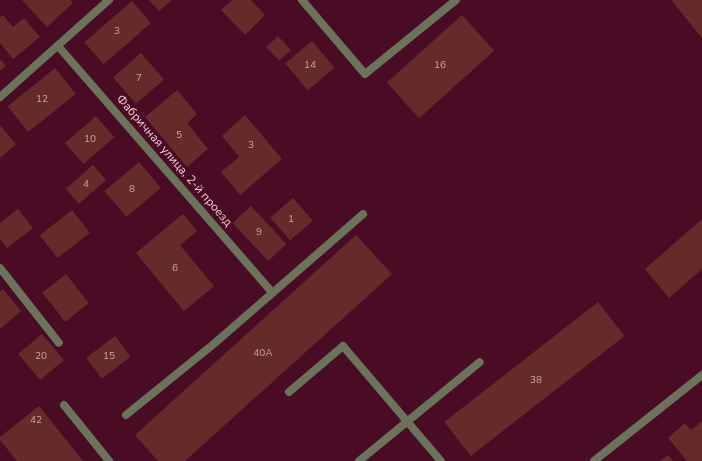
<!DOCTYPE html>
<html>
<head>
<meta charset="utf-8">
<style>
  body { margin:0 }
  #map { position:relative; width:702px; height:461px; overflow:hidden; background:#4a0c24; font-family:"Nunito Sans",sans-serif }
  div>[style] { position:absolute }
  .building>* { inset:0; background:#652b2b; transform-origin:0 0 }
  .lane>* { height:8px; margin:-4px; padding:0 4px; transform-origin:4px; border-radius:4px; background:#6b735b }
  .street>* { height:8px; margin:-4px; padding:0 4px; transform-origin:4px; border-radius:4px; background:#6b735b }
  span { translate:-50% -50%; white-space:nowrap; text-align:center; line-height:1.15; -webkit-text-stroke:3px #4a0c24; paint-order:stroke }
  .number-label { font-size:10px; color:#cea2a9 }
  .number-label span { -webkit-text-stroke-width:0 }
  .street-label { font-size:12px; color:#f1c9d3 }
</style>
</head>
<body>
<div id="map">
  <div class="building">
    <i style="clip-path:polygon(22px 0,70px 0,73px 3px,47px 27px)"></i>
    <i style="clip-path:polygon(149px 0,172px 0,159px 11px)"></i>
    <i style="clip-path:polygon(232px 0,251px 0,265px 15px,245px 35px,221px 10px)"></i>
    <i style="clip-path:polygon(671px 0,702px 0,702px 38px)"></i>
    <i style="left:132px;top:1px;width:29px;height:63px;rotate:49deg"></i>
    <i style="clip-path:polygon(3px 15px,13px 27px,24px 18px,40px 37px,13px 59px,0 43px,0 17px)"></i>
    <i style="left:462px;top:15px;width:48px;height:101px;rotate:48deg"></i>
    <i style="left:278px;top:36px;width:19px;height:16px;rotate:47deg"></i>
    <i style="left:312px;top:41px;width:35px;height:35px;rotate:50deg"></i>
    <i style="left:141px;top:53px;width:35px;height:37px;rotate:49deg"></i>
    <i style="clip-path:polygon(0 59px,6px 66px,0 71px)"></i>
    <i style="left:55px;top:68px;width:33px;height:61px;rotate:51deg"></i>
    <i style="clip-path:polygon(177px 90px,197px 114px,187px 123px,208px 149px,187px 167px,145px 117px)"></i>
    <i style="clip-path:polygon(245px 115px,282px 159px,240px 195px,221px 172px,239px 157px,222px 136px)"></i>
    <i style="left:96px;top:116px;width:28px;height:41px;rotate:49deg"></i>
    <i style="clip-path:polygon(0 125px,16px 144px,0 158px)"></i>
    <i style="left:139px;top:162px;width:34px;height:45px;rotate:50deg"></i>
    <i style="left:93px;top:165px;width:20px;height:36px;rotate:49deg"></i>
    <i style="left:293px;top:198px;width:30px;height:30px;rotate:49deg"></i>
    <i style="left:251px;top:206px;width:52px;height:25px;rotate:47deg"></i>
    <i style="clip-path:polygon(18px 209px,33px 228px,7px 248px,0 239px,0 223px)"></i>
    <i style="left:72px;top:210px;width:29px;height:41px;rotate:52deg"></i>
    <i style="clip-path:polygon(183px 214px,197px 231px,180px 245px,214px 286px,184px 311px,136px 253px)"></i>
    <i style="clip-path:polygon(702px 219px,702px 269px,669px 298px,645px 269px)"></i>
    <i style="clip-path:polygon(356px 235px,392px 274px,185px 461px,158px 461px,135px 435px)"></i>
    <i style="left:66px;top:274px;width:37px;height:30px;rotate:52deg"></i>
    <i style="clip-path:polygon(3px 289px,21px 311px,0 329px,0 292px)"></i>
    <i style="left:598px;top:302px;width:43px;height:195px;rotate:52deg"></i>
    <i style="left:42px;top:334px;width:34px;height:31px;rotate:50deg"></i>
    <i style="left:115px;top:336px;width:26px;height:36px;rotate:53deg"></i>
    <i style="clip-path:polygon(39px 406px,83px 461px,17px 461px,0 440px,0 437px)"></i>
    <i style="clip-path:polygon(702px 421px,702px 461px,687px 461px,668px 438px,685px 423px,691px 430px)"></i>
    <i style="clip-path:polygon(668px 455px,673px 461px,660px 461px)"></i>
  </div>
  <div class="lane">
    <i style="left:0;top:268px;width:95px;rotate:51.8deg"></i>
    <i style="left:289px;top:392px;width:71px;rotate:-40.4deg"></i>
    <i style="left:343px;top:346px;width:151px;rotate:49.6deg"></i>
    <i style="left:64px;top:405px;width:72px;rotate:51.2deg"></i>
    <i style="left:126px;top:415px;width:116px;rotate:-39deg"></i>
    <i style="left:216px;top:342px;width:195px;rotate:-41deg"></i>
    <i style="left:359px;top:461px;width:156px;rotate:-39.3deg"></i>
  </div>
  <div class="street">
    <i style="left:302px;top:0;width:97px;rotate:49.6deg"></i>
    <i style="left:365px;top:74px;width:117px;rotate:-39.1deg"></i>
    <i style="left:58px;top:46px;width:327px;rotate:49deg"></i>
    <i style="left:0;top:97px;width:146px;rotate:-41.7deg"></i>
    <i style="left:594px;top:461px;width:138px;rotate:-38.5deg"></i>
  </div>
  <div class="number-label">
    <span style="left:117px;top:32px">3</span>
    <span style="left:310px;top:66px">14</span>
    <span style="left:440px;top:66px">16</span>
    <span style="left:139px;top:79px">7</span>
    <span style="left:42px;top:100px">12</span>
    <span style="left:179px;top:136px">5</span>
    <span style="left:90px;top:140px">10</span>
    <span style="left:251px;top:146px">3</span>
    <span style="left:86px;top:185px">4</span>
    <span style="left:132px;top:190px">8</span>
    <span style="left:291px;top:220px">1</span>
    <span style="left:259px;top:233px">9</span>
    <span style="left:175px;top:269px">6</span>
    <span style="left:263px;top:354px">40А</span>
    <span style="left:41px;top:357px">20</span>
    <span style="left:109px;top:357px">15</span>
    <span style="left:536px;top:381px">38</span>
    <span style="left:36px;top:421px">42</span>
  </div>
  <div class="street-label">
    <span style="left:174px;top:161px;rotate:49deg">Фабричная улица, 2-й проезд</span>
  </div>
</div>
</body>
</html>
